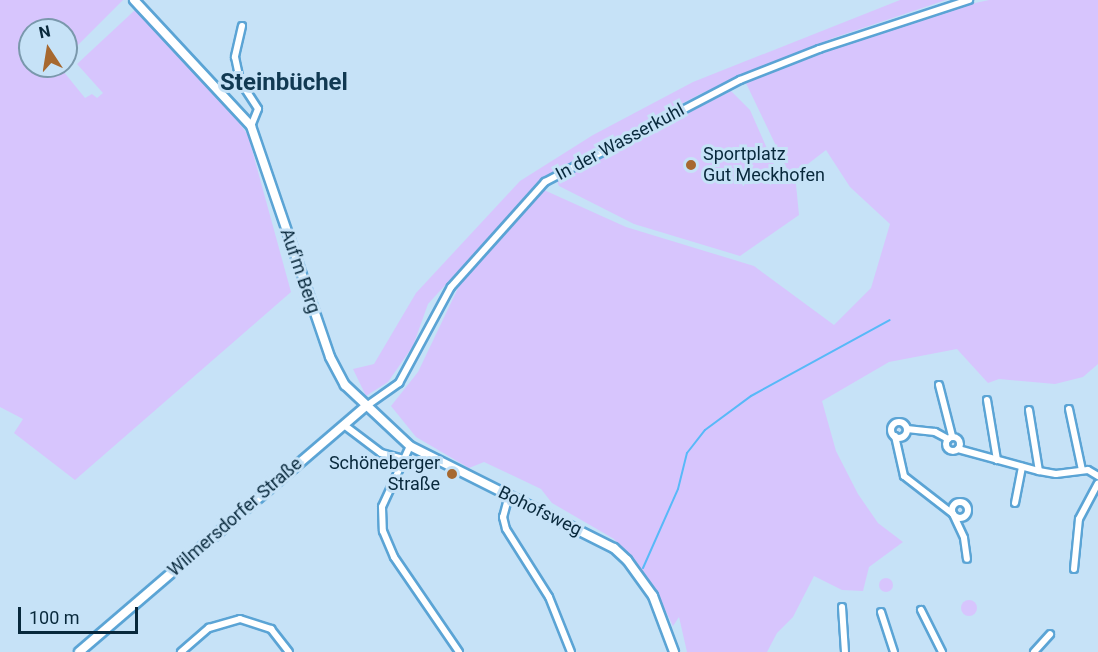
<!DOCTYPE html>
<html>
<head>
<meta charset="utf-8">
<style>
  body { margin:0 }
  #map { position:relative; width:1098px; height:652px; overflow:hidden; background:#c6e2f7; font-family:Roboto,sans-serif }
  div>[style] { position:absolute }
  .green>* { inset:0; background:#d7c5fd }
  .round { border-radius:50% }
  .stream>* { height:2px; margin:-1px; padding:0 1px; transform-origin:1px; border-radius:1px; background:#58b9f8 }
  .roads { filter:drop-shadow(2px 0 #5ba4d5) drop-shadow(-2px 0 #5ba4d5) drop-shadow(0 2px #5ba4d5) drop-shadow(0 -2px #5ba4d5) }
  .minor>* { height:6px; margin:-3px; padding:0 3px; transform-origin:3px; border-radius:3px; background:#fff }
  .minor>.ring { margin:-3px; padding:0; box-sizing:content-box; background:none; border:6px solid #fff; border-radius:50% }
  .tertiary>* { height:8px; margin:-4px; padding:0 4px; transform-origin:4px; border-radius:4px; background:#fff }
  .dots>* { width:16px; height:16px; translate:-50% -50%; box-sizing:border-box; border:3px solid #c6e2f7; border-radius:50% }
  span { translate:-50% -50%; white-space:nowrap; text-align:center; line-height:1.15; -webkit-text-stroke:6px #c6e2f7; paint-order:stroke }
  .street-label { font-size:18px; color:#08283b }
  .poi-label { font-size:18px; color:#08283b }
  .left { translate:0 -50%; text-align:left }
  .right { translate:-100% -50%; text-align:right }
  .district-label { font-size:24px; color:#113952; font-weight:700 }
  .north { position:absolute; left:18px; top:18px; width:60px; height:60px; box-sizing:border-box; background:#c6e2f7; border:2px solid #7a98ac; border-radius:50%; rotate:348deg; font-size:16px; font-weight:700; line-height:24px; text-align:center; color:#08283b }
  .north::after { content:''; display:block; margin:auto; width:21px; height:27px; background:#a7682f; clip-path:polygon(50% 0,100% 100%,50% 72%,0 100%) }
  .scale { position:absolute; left:18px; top:607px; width:120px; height:27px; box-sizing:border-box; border:3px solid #08283b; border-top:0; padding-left:8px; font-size:18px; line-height:21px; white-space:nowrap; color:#08283b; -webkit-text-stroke:4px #c6e2f7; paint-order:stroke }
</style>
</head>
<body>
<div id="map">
  <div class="green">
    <i style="clip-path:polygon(0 0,123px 0,66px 57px,66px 30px,30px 30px,30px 66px,59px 66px,85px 98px,92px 94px,97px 98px,103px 93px,77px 64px,135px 10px,229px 109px,248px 135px,291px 292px,75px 480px,14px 433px,23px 419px,0 407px)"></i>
    <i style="clip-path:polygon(900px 0,946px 0,833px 38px,700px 94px,543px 178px,428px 304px,413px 346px,388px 382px,366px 396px,353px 369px,374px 364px,416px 293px,520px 181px,593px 135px,693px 82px)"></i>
    <i style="clip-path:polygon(989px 0,1098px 0,1098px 364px,1083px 377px,1055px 384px,999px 379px,988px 383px,957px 349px,889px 362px,822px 401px,836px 451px,858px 494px,878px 523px,903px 542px,869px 567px,863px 591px,842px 590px,814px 576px,793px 617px,777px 633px,767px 652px,687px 652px,679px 617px,673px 626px,656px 591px,614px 539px,552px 503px,541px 489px,484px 462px,469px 468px,416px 437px,391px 406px,418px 372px,459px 286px,544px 190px,626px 227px,754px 266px,834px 325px,871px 288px,890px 224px,850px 187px,826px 150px,795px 174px,799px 215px,740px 256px,634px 224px,559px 186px,557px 181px,731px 91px,750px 110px,776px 169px,789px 173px,745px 81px,943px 10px)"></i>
    <i class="round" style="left:879px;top:578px;width:14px;height:14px"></i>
    <i class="round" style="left:961px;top:600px;width:16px;height:16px"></i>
  </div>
  <div class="stream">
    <i style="left:643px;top:568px;width:86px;rotate:-66.1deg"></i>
    <i style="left:678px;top:489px;width:37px;rotate:-76deg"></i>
    <i style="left:687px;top:453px;width:29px;rotate:-52deg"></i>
    <i style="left:705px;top:430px;width:57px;rotate:-36.5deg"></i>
    <i style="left:751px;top:396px;width:158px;rotate:-28.7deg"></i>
  </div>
  <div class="roads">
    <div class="minor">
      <i style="left:242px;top:26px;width:32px;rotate:103deg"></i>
      <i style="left:235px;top:57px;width:25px;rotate:78deg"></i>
      <i style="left:240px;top:81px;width:33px;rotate:57deg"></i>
      <i style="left:258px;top:109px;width:18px;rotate:112deg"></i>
      <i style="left:939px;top:385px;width:53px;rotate:75.7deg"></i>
      <i style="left:987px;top:400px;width:61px;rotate:80.5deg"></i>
      <i style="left:365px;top:407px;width:42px;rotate:-35.2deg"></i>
      <i style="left:399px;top:383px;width:109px;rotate:-61.6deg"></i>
      <i style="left:451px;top:287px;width:141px;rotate:-48.2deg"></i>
      <i style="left:545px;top:182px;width:220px;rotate:-27.6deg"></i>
      <i style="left:740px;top:80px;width:85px;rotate:-21.4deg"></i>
      <i style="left:819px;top:49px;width:158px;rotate:-18.1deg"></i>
      <i style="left:1069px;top:409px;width:62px;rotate:78deg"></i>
      <i style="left:1029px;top:410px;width:62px;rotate:80.7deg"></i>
      <i class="ring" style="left:891px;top:422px;width:10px;height:10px"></i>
      <i style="left:344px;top:425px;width:46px;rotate:37.1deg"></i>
      <i style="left:381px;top:453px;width:23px;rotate:15deg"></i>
      <i style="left:907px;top:429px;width:28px;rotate:6deg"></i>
      <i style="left:935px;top:432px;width:15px;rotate:28deg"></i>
      <i style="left:895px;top:436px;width:41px;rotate:77.3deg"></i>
      <i style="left:904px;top:476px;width:62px;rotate:37.8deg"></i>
      <i style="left:953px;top:514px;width:26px;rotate:65deg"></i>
      <i style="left:964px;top:538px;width:21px;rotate:82deg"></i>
      <i class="ring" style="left:946px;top:437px;width:8px;height:8px"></i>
      <i style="left:410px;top:446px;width:67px;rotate:114.7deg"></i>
      <i style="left:382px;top:507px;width:24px;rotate:88deg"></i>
      <i style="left:383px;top:531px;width:28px;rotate:67deg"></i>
      <i style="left:394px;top:557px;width:115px;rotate:55.6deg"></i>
      <i style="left:958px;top:449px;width:84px;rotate:15.2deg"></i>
      <i style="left:1039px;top:471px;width:17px;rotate:10deg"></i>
      <i style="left:1056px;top:474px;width:32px;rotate:-7deg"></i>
      <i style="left:1088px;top:470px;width:12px;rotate:31deg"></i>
      <i style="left:509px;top:495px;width:23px;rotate:105deg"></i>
      <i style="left:503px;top:517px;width:12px;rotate:76deg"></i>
      <i style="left:506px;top:529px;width:80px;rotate:57.7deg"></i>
      <i style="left:549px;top:597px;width:59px;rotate:68.2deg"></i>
      <i class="ring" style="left:952px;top:502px;width:10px;height:10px"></i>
      <i style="left:1015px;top:503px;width:37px;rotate:-79deg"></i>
      <i style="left:1074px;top:569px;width:50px;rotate:-84.3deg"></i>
      <i style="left:1079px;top:519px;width:40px;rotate:-62deg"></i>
      <i style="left:842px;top:607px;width:45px;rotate:86.2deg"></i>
      <i style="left:921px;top:610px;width:47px;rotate:63.4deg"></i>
      <i style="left:881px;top:612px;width:42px;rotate:72deg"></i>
      <i style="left:181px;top:652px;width:37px;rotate:-41deg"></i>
      <i style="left:209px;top:628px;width:32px;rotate:-16deg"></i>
      <i style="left:240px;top:619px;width:33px;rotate:18deg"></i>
      <i style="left:271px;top:629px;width:29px;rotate:52deg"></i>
      <i style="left:1034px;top:652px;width:24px;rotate:-48deg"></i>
    </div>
    <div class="tertiary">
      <i style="left:134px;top:0;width:172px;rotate:47.1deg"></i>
      <i style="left:251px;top:126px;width:244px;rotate:71.1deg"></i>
      <i style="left:330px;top:357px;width:32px;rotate:62deg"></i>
      <i style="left:345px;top:385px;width:89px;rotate:43.2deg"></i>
      <i style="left:410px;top:446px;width:228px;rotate:26.6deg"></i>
      <i style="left:614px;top:548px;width:18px;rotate:43deg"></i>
      <i style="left:627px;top:560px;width:44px;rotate:54.2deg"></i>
      <i style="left:653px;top:596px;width:60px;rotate:69.4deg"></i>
      <i style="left:79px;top:652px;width:377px;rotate:-40.6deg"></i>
    </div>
  </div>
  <div class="dots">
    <i style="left:691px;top:165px;background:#a7682f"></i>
    <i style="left:452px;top:474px;background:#a7682f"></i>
  </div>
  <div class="street-label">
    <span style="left:620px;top:142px;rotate:-28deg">In der Wasserkuhl</span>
    <span style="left:300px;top:271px;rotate:71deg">Auf'm Berg</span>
    <span style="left:540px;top:511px;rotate:26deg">Bohofsweg</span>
    <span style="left:235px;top:517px;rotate:-41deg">Wilmersdorfer Straße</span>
  </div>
  <div class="poi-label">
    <span class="left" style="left:703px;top:165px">Sportplatz<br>Gut Meckhofen</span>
    <span class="right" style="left:440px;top:474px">Schöneberger<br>Straße</span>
  </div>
  <div class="district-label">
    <span style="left:284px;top:83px">Steinbüchel</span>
  </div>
  <div class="north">N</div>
  <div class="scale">100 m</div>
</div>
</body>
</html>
